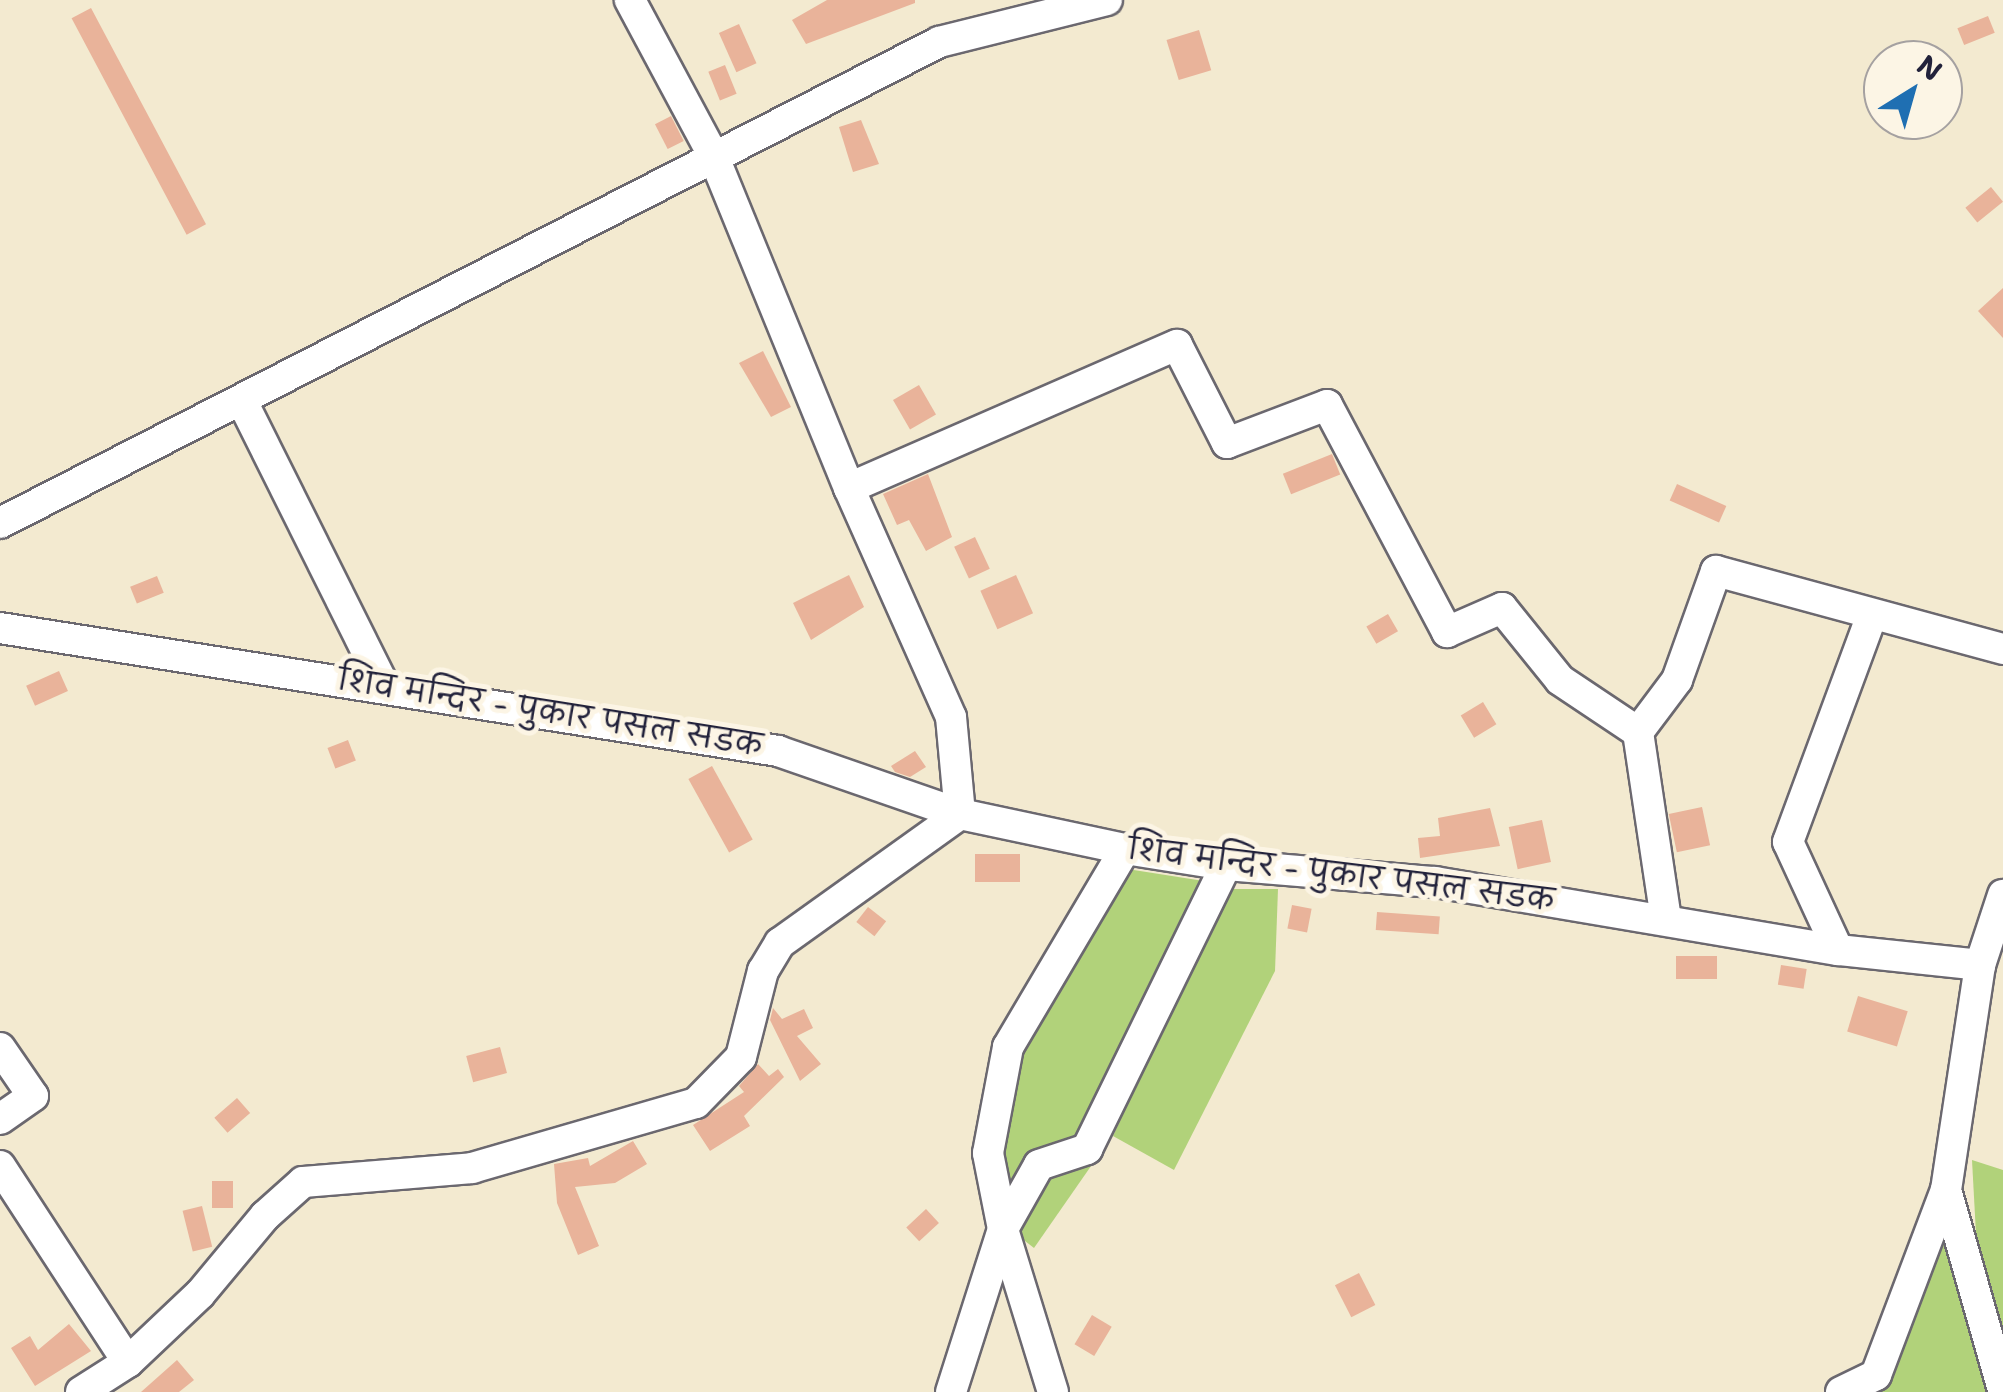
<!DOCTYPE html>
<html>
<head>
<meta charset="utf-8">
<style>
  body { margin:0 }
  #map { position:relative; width:2003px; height:1392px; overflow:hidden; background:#f3ead0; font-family:"Shantell Sans","Playpen Sans Deva",sans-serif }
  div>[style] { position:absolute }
  .green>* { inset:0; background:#b1d27a }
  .building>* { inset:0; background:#e9b39a; transform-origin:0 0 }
  .roads { filter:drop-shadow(2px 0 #6b686f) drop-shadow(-2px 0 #6b686f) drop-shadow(0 2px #6b686f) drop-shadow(0 -2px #6b686f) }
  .street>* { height:30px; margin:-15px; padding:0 15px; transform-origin:15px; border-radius:15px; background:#fff }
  span { translate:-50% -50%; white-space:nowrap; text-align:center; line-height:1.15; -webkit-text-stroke:10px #fcf5e5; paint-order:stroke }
  .street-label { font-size:30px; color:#22223b }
  .north { position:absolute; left:1863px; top:40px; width:100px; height:100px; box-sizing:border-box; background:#fcf5e5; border:2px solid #a5a1a1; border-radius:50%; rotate:37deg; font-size:28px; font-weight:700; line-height:40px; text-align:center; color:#22223b }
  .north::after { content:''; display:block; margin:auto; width:35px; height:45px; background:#1f6fb2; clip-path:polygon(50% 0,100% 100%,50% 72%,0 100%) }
</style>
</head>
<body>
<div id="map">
  <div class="green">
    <i style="clip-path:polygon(1121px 868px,1210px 882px,1085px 1137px,1009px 1199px,997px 1154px,1018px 1054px)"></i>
    <i style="clip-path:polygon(1225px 889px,1278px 889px,1275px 971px,1174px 1170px,1113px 1136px)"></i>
    <i style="clip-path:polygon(1098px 1156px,1034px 1248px,1016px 1234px,1043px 1175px)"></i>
    <i style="clip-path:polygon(1972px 1160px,2003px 1170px,2003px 1330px,1976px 1234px)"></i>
    <i style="clip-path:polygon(1943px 1231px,1989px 1392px,1865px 1392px)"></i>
  </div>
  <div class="building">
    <i style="clip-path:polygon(827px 0,915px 0,915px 3px,806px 44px,792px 20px)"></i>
    <i style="left:91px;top:8px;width:245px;height:22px;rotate:62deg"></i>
    <i style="left:1988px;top:16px;width:18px;height:33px;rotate:68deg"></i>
    <i style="left:739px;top:24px;width:43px;height:22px;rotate:66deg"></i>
    <i style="left:1199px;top:30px;width:42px;height:34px;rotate:73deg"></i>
    <i style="left:725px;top:65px;width:31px;height:18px;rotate:68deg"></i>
    <i style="left:671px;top:116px;width:28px;height:18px;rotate:63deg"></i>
    <i style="clip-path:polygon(861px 120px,879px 164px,853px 172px,839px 127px)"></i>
    <i style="left:1991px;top:187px;width:19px;height:33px;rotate:51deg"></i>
    <i style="clip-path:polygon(2003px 288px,2003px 338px,1978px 311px)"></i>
    <i style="clip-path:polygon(763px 351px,791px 407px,771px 417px,739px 363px)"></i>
    <i style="left:919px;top:385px;width:34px;height:30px;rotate:60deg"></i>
    <i style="left:1332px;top:454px;width:22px;height:53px;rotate:68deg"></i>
    <i style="clip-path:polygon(928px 474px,952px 537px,926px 551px,909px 520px,897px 525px,883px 494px)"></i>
    <i style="left:1677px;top:484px;width:54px;height:18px;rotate:24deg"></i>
    <i style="left:975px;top:537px;width:35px;height:23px;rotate:65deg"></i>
    <i style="clip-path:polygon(849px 575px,864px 607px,811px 640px,793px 603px)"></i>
    <i style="left:1016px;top:575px;width:42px;height:39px;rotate:66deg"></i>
    <i style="left:157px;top:576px;width:18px;height:29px;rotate:68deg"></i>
    <i style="left:1388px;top:614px;width:20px;height:25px;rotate:60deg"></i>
    <i style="left:59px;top:671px;width:22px;height:36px;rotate:66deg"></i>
    <i style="left:1483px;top:702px;width:26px;height:26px;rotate:59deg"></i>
    <i style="left:348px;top:740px;width:22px;height:22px;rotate:69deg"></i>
    <i style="clip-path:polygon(915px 751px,926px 767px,910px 777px,895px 772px,891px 766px)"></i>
    <i style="left:712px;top:766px;width:84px;height:27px;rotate:61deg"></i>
    <i style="left:1702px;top:807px;width:39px;height:34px;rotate:78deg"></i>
    <i style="clip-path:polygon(1490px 808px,1500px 846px,1420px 858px,1418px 838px,1440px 836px,1438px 818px)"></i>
    <i style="left:1542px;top:820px;width:43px;height:34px;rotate:78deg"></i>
    <i style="left:975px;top:854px;width:45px;height:28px"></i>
    <i style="left:1292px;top:905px;width:20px;height:24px;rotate:11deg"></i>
    <i style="left:868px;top:907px;width:23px;height:19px;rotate:38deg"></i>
    <i style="left:1377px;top:912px;width:63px;height:18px;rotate:4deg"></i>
    <i style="left:1676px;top:956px;width:41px;height:23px"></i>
    <i style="left:1781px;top:965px;width:26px;height:20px;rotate:9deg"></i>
    <i style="left:1858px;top:996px;width:52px;height:37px;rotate:17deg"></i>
    <i style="clip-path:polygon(773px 1008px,782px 1019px,804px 1009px,813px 1028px,797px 1036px,821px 1064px,800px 1081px,770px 1020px)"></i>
    <i style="left:500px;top:1047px;width:27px;height:35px;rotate:75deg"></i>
    <i style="clip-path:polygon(758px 1064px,769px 1076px,778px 1069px,784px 1077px,744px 1116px,750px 1126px,710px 1151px,693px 1125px,744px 1092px,739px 1086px)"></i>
    <i style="left:237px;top:1098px;width:20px;height:30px;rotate:49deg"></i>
    <i style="clip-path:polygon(633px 1141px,647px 1164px,615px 1183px,575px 1187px,599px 1246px,578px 1255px,557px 1203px,554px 1164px,588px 1158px,590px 1166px)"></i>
    <i style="left:212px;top:1181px;width:21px;height:27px"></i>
    <i style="left:202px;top:1206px;width:42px;height:20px;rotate:76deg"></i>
    <i style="left:926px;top:1209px;width:19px;height:27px;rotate:47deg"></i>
    <i style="left:1359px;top:1273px;width:36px;height:27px;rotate:63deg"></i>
    <i style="left:1092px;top:1315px;width:23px;height:34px;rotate:31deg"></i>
    <i style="clip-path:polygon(69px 1324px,91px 1351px,35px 1386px,11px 1348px,30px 1336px,38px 1350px)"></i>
    <i style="clip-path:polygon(177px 1360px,194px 1380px,179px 1392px,141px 1392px)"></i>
  </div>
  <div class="roads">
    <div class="street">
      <i style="left:243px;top:403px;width:314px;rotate:63.5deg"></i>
      <i style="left:849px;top:488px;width:358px;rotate:-23.6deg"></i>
      <i style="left:1177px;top:345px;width:110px;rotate:63deg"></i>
      <i style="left:1227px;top:443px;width:107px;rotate:-20.8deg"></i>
      <i style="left:1327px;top:405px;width:257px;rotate:62.1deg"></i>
      <i style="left:1447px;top:632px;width:60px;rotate:-23.6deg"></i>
      <i style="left:1502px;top:608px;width:92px;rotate:51.1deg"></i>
      <i style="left:1560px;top:680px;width:94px;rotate:33.7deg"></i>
      <i style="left:1638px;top:732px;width:190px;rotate:81.5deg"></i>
      <i style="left:0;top:523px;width:1055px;rotate:-27.12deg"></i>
      <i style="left:939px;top:42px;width:173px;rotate:-14deg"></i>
      <i style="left:0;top:628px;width:788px;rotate:8.98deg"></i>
      <i style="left:778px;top:751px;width:193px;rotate:19.1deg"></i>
      <i style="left:960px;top:814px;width:169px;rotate:12deg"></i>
      <i style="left:1125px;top:849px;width:102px;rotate:9deg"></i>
      <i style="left:1226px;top:865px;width:210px;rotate:4.7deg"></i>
      <i style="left:1435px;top:882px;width:409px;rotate:9.6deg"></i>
      <i style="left:1838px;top:950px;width:143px;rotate:6deg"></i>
      <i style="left:1638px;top:732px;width:65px;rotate:-53.1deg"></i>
      <i style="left:1677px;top:680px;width:116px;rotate:-70.3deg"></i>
      <i style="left:1716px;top:571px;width:297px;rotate:15.2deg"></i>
      <i style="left:1838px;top:950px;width:119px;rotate:-114.8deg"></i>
      <i style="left:1788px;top:842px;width:242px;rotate:-69.7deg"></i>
      <i style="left:0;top:1048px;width:58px;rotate:55.5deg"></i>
      <i style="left:33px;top:1096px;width:40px;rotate:145.1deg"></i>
      <i style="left:0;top:1166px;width:234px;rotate:56.9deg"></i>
      <i style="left:1946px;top:1190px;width:208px;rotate:74.1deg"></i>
      <i style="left:81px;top:1392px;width:56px;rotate:-32.6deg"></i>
      <i style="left:128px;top:1362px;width:99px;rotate:-43.4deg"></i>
      <i style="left:200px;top:1294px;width:102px;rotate:-50.2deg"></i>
      <i style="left:265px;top:1216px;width:51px;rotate:-41.8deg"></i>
      <i style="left:303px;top:1182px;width:170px;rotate:-4.7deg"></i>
      <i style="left:472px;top:1168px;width:233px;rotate:-16.2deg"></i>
      <i style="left:696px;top:1103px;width:64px;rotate:-45.6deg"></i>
      <i style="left:741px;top:1057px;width:89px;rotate:-75.7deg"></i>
      <i style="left:763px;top:971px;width:33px;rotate:-59deg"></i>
      <i style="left:780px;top:943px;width:221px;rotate:-35.6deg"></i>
      <i style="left:960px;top:814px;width:97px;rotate:-95.3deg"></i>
      <i style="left:951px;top:717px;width:251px;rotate:-114deg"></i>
      <i style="left:849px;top:488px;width:360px;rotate:-112.2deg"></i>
      <i style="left:713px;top:155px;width:176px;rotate:-118.2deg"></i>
      <i style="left:951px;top:1392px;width:171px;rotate:-72.3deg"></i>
      <i style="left:1003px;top:1229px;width:73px;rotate:-60.6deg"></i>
      <i style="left:1039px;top:1165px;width:51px;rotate:-18.4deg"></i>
      <i style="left:1087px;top:1149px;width:316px;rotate:-63.9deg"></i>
      <i style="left:1053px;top:1392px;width:170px;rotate:-107.1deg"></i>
      <i style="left:1003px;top:1229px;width:77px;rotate:-101.2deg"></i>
      <i style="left:988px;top:1153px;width:108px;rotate:-79.3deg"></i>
      <i style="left:1008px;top:1047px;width:230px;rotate:-59.4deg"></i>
      <i style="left:1841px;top:1392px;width:39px;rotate:-26deg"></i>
      <i style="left:1876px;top:1375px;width:198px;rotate:-69.3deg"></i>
      <i style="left:1946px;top:1190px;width:228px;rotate:-81.4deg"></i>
      <i style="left:1980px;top:965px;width:74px;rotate:-71.8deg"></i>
    </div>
  </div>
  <div class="street-label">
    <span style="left:550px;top:713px;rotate:9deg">शिव मन्दिर - पुकार पसल सडक</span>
    <span style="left:1341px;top:875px;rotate:7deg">शिव मन्दिर - पुकार पसल सडक</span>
  </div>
  <div class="north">N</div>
</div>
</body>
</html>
